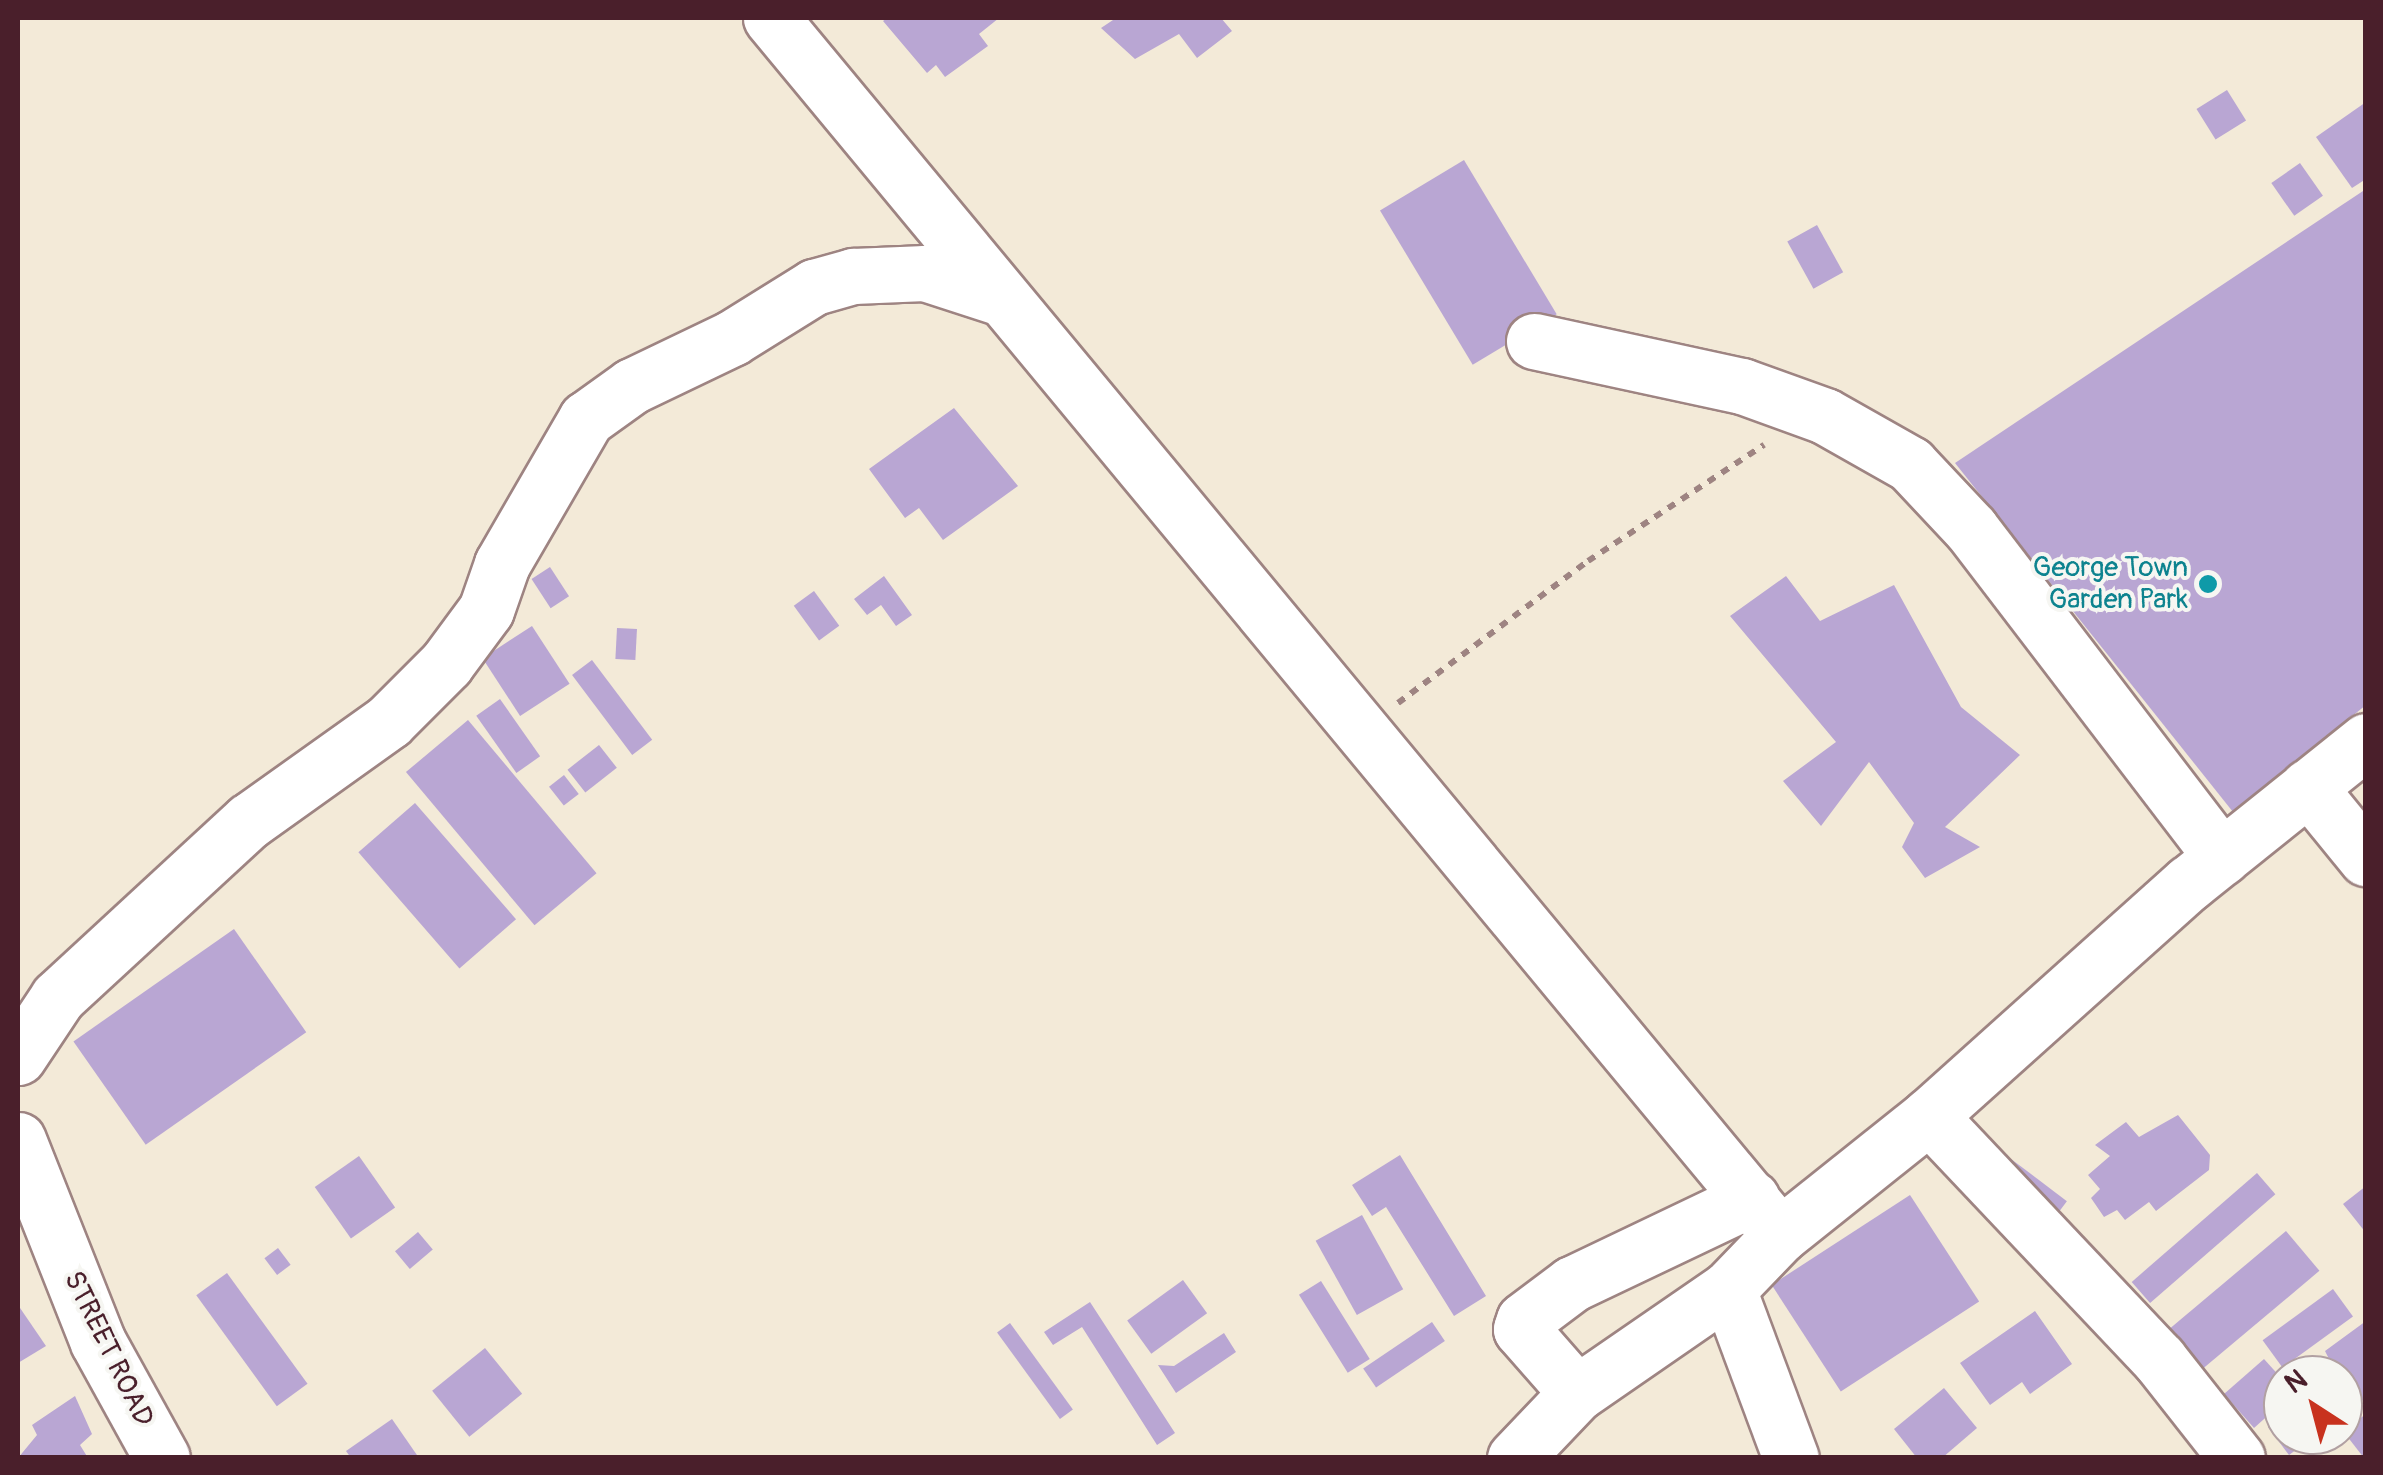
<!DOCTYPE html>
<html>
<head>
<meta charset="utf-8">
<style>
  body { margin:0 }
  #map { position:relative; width:2383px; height:1475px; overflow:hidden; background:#f3ead8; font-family:Pangolin,sans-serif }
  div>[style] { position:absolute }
  .building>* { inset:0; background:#b9a6d3; transform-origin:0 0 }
  .path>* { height:6px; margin-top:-3px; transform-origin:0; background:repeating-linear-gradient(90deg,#9e8482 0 8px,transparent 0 16px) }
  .roads { filter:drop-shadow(2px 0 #9e8482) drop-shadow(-2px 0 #9e8482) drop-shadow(0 2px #9e8482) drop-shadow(0 -2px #9e8482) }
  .minor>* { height:55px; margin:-27.5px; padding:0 27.5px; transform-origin:27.5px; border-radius:27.5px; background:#fff }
  .dots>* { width:28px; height:28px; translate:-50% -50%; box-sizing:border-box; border:5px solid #f6f6f2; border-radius:50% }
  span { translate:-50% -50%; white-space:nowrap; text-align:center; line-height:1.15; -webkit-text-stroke:8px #f6f6f2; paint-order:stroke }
  .culture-label { font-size:28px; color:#0d838f }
  .right { translate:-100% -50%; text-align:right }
  .street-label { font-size:28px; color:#4a1f2b }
  .frame { position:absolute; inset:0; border:20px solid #4a1f2b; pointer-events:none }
  .north { position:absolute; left:2263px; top:1355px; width:100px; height:100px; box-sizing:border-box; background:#f6f6f2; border:2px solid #b1a0a2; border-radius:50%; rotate:324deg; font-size:28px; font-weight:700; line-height:40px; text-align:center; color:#4a1f2b }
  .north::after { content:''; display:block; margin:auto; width:35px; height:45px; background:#c8321e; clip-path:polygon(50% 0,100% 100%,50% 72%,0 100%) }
</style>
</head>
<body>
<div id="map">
  <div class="building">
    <i style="clip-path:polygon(887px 18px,999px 18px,979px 34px,988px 46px,945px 77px,936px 65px,927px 73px,883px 21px)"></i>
    <i style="clip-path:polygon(1116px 18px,1221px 18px,1232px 31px,1197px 58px,1179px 34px,1135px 59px,1101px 28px)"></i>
    <i style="left:2227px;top:90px;width:36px;height:36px;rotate:58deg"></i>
    <i style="clip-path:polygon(2366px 102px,2366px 179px,2352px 188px,2316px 137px)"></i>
    <i style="left:1464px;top:160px;width:180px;height:98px;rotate:59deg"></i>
    <i style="left:2300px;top:163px;width:40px;height:35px;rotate:55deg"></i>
    <i style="clip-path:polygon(2366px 189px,2366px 705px,2233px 812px,1955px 463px)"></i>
    <i style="left:1817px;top:225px;width:54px;height:34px;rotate:61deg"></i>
    <i style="clip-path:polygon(954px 408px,1018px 486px,943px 540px,919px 508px,905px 518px,869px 469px)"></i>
    <i style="left:550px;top:567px;width:35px;height:22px;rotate:57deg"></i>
    <i style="clip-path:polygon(884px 576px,912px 615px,896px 626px,881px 605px,867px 615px,854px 599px)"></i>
    <i style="clip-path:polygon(1786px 576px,1820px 621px,1894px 585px,1961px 707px,2020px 755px,1945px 827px,1980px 847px,1925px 878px,1902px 847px,1914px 823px,1869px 762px,1821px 826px,1783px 781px,1836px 742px,1730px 616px)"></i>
    <i style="left:814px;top:591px;width:43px;height:25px;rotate:54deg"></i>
    <i style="left:532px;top:626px;width:69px;height:59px;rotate:57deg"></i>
    <i style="left:617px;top:628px;width:20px;height:31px;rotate:3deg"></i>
    <i style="left:592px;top:660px;width:100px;height:25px;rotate:53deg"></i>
    <i style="left:500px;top:699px;width:70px;height:29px;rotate:55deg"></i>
    <i style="left:468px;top:720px;width:200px;height:81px;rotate:50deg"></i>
    <i style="left:599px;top:745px;width:29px;height:40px;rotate:52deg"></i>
    <i style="left:564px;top:775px;width:24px;height:19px;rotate:52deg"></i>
    <i style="left:415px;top:803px;width:154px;height:75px;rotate:49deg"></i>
    <i style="left:234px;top:929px;width:126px;height:196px;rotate:55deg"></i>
    <i style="clip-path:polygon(2178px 1115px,2210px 1155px,2209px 1170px,2156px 1211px,2149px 1202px,2125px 1220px,2117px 1210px,2104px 1217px,2091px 1198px,2100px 1189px,2088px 1175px,2110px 1156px,2095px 1145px,2126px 1122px,2139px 1137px)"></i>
    <i style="clip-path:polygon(1400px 1155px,1486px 1296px,1454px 1316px,1386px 1207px,1372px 1216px,1352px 1185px)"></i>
    <i style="left:359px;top:1156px;width:63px;height:54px;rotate:55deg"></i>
    <i style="left:2011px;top:1159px;width:70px;height:21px;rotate:37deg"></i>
    <i style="left:2257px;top:1173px;width:28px;height:166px;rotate:49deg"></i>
    <i style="clip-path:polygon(2366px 1186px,2366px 1233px,2343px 1204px)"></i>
    <i style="left:1910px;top:1195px;width:127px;height:165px;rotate:57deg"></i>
    <i style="left:1362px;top:1215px;width:85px;height:53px;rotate:61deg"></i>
    <i style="left:2286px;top:1231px;width:52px;height:157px;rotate:50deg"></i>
    <i style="left:418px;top:1232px;width:23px;height:30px;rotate:50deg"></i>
    <i style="left:278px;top:1248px;width:21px;height:17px;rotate:53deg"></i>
    <i style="left:227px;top:1273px;width:137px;height:38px;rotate:54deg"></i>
    <i style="left:1183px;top:1280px;width:41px;height:69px;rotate:54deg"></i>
    <i style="left:1321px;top:1281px;width:92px;height:26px;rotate:58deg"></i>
    <i style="left:2333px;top:1289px;width:34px;height:87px;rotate:54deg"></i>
    <i style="clip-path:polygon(1090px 1302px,1175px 1433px,1157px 1445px,1082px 1327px,1053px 1345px,1044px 1332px)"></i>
    <i style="clip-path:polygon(18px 1305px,46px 1346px,18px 1363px)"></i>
    <i style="clip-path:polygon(2035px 1311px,2072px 1364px,2030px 1394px,2022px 1382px,1990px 1405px,1960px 1363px)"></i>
    <i style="clip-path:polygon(2366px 1321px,2366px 1398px,2343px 1414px,2343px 1375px,2337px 1375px,2325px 1351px)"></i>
    <i style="left:1432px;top:1322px;width:23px;height:83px;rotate:56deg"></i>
    <i style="left:1010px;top:1323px;width:107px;height:16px;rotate:54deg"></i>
    <i style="clip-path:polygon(1224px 1333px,1236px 1352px,1176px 1393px,1158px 1365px,1174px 1366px)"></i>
    <i style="left:485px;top:1348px;width:59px;height:68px;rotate:51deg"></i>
    <i style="clip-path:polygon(2264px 1359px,2283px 1380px,2283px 1402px,2254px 1428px,2224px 1394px)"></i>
    <i style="clip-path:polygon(1944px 1388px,1977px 1428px,1942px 1458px,1917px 1458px,1894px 1429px)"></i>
    <i style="clip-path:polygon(75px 1396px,92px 1434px,80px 1445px,88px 1458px,18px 1458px,37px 1435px,32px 1425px)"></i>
    <i style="clip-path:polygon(2366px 1414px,2366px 1458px,2364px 1458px,2343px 1431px)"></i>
    <i style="clip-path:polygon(2283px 1415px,2283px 1435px,2316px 1435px,2289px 1455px,2268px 1427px)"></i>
    <i style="clip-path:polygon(392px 1419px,419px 1458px,351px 1458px,346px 1451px)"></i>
  </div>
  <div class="path">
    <i style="left:1398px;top:703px;width:237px;rotate:-36.8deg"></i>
    <i style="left:1588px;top:561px;width:211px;rotate:-33.4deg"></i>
  </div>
  <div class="roads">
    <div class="minor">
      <i style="left:771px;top:18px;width:1581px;rotate:50.34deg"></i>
      <i style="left:1534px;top:341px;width:213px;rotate:12.2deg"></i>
      <i style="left:1742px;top:386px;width:88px;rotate:19.9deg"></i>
      <i style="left:1825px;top:416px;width:98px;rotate:29.5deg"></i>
      <i style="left:1910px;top:464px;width:89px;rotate:46.8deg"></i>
      <i style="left:1971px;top:529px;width:413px;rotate:52.6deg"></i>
      <i style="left:2308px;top:787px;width:92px;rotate:50.8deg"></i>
      <i style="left:18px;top:1057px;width:72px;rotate:-56.3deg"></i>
      <i style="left:58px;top:997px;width:260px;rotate:-42.7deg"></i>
      <i style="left:249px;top:821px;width:172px;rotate:-35.5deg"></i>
      <i style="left:389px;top:721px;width:81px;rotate:-45deg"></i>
      <i style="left:446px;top:664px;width:67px;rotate:-53.5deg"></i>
      <i style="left:486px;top:610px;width:49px;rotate:-70.8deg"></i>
      <i style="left:502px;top:564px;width:168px;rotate:-59.9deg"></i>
      <i style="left:586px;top:419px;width:57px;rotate:-35.7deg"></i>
      <i style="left:632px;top:386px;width:111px;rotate:-25.6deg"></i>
      <i style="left:732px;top:338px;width:97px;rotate:-31.9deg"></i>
      <i style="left:814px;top:287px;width:41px;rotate:-15.8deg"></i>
      <i style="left:853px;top:276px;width:72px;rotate:-2.4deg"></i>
      <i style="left:925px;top:273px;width:81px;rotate:18deg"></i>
      <i style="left:1929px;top:1116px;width:335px;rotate:46.6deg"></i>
      <i style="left:2159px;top:1359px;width:126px;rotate:51.8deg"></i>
      <i style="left:18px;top:1140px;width:217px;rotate:68.4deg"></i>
      <i style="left:98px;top:1342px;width:132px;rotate:61.1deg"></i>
      <i style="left:1728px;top:1289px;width:180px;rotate:69.6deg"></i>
      <i style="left:1577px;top:1393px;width:85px;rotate:-131.2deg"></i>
      <i style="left:1521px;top:1329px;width:9px;rotate:-72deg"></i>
      <i style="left:1524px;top:1320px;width:60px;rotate:-36.9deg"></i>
      <i style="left:1572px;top:1284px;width:199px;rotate:-25.5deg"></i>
      <i style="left:1515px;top:1458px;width:90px;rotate:-46.4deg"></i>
      <i style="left:1577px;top:1393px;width:183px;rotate:-34.6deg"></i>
      <i style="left:1728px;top:1289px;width:75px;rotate:-46.1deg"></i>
      <i style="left:1780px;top:1235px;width:191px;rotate:-38.6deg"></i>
      <i style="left:1929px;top:1116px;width:349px;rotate:-41.9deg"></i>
      <i style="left:2189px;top:883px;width:227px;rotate:-38.7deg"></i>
    </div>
  </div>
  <div class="dots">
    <i style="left:2208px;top:584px;background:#0f9aa8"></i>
  </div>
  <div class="culture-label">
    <span class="right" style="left:2188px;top:584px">George Town<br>Garden Park</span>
  </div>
  <div class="street-label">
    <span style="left:108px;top:1349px;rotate:64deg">STREET ROAD</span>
  </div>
  <div class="frame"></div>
  <div class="north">N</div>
</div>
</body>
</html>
